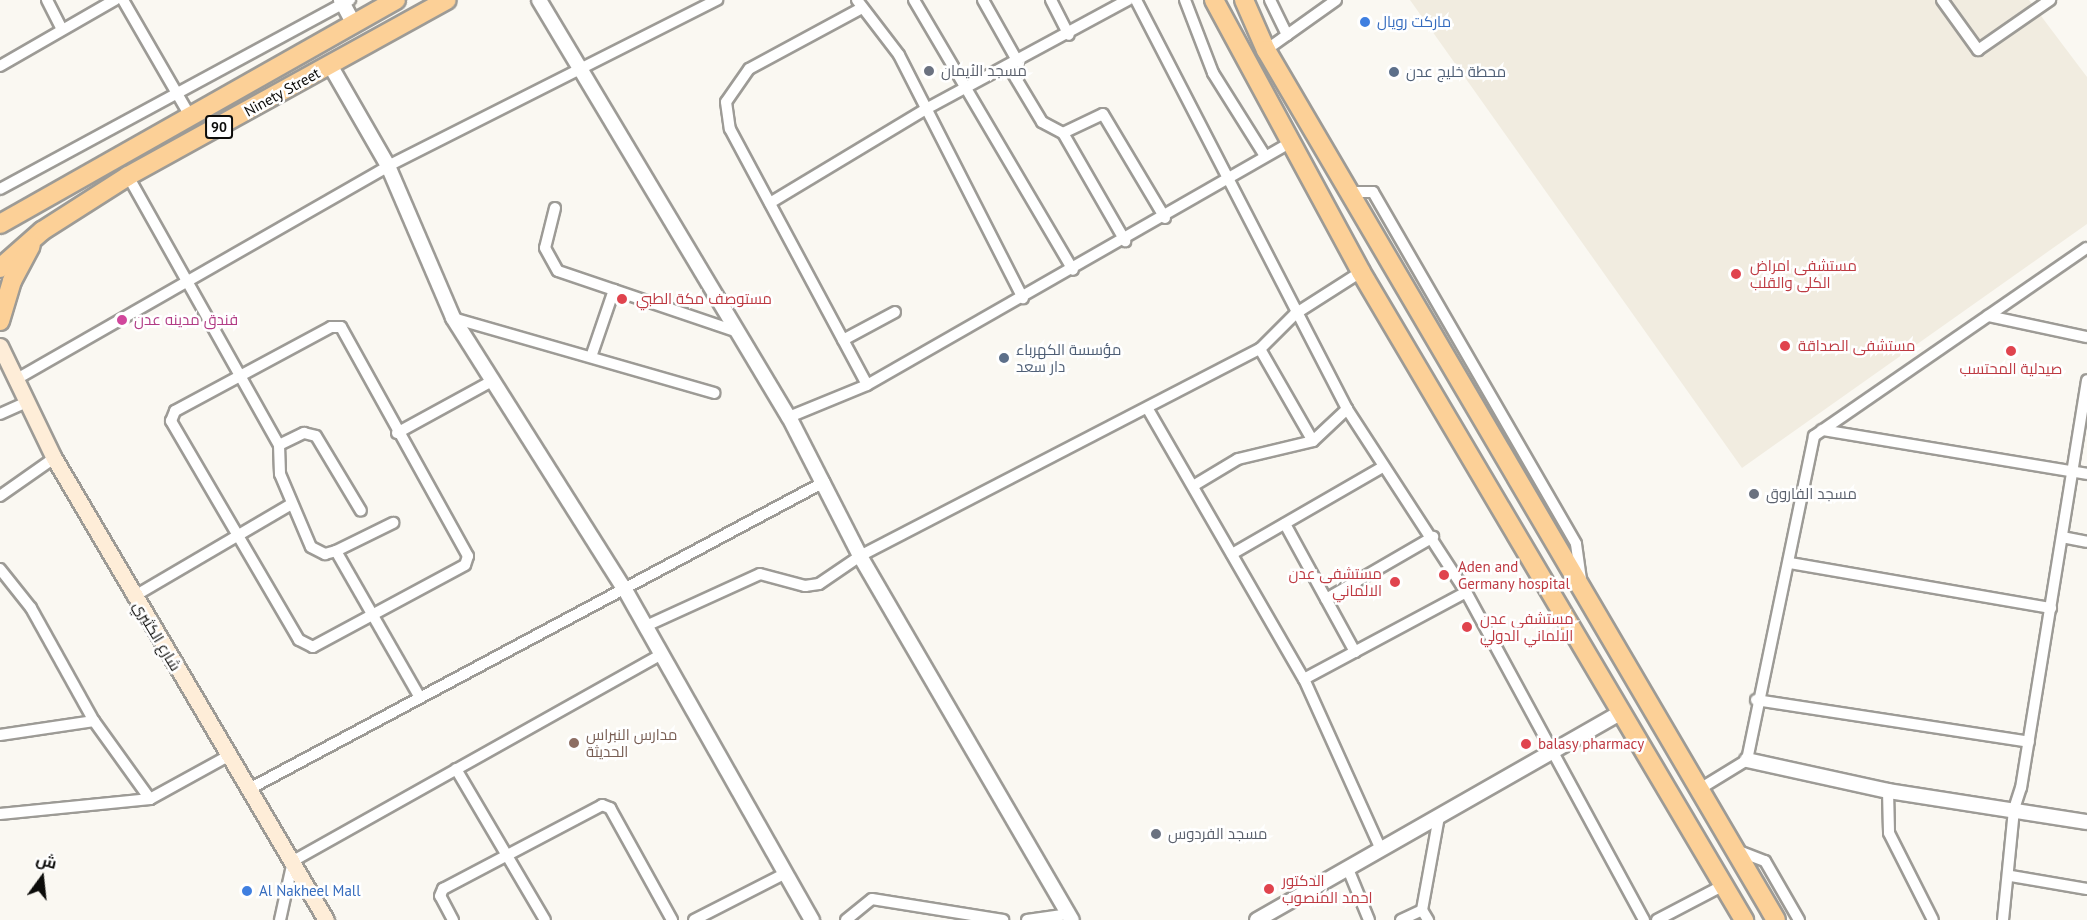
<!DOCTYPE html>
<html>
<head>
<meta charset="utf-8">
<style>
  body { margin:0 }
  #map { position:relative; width:2087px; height:920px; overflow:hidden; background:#faf8f2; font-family:"PT Sans",Cairo,sans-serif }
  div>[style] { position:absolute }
  .built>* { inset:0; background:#f1ece0 }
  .roads { filter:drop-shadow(2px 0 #9d9b96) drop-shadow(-2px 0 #9d9b96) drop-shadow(0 2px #9d9b96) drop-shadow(0 -2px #9d9b96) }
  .minor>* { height:10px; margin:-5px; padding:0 5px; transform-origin:5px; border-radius:5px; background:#fff }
  .tertiary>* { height:14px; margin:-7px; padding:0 7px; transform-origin:7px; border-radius:7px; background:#fff }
  .secondary>* { height:15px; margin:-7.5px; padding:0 7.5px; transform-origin:7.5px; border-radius:7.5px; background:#feedd8 }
  .trunk>* { height:18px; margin:-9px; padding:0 9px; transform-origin:9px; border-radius:9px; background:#fcd097 }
  .dots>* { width:16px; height:16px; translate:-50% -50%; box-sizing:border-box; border:3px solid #fff; border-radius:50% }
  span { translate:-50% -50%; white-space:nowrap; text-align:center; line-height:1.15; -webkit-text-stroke:5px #fff; paint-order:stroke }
  .shield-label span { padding:2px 4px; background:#fff; border:2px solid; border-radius:4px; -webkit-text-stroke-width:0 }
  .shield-label { font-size:14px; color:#0c0c0a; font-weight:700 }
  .shop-label { font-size:15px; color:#366cbe }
  .left { translate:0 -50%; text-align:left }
  .worship-label { font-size:15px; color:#5b616d }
  .service-label { font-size:15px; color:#4e5e75 }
  .street-label { font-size:15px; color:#0c0c0a }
  .health-label { font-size:15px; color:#be3a42 }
  .right { translate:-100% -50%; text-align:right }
  .hotel-label { font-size:15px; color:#b23c85 }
  .education-label { font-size:15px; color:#785e54 }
  .north { position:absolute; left:12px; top:848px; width:60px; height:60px; -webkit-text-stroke:4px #fff; paint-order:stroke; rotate:15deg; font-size:16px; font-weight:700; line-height:24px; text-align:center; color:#0c0c0a }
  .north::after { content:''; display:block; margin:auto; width:21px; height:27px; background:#0c0c0a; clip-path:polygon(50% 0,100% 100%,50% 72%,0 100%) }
</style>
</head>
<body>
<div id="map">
  <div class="built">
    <i style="clip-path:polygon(1410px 0,2029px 0,2087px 77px,2087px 224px,1742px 468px)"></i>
  </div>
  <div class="roads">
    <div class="minor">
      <i style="left:47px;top:0;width:31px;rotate:63deg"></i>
      <i style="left:123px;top:0;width:134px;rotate:60deg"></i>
      <i style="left:857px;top:0;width:69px;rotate:52.6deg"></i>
      <i style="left:899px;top:55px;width:273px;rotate:63deg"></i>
      <i style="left:914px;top:0;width:313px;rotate:59.5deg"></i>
      <i style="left:983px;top:0;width:71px;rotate:60.6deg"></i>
      <i style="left:1051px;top:0;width:39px;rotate:63deg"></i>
      <i style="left:1136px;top:0;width:460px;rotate:62.7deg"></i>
      <i style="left:1347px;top:409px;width:218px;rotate:57deg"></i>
      <i style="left:1466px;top:592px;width:373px;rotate:61.5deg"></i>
      <i style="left:1185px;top:0;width:78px;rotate:69deg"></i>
      <i style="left:1213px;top:73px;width:98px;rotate:57.9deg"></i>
      <i style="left:1270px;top:0;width:39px;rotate:64deg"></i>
      <i style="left:1942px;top:0;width:62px;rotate:54.2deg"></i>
      <i style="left:1978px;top:50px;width:88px;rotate:-34.8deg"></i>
      <i style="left:860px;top:9px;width:126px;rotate:151.6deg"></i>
      <i style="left:749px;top:69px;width:40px;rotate:124.9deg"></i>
      <i style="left:726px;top:102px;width:27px;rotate:82deg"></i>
      <i style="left:730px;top:129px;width:290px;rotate:61.8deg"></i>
      <i style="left:1266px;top:50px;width:86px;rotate:-35.5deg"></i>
      <i style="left:0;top:66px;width:133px;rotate:-29.9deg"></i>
      <i style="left:1009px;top:67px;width:64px;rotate:59deg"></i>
      <i style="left:1042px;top:122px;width:24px;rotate:28deg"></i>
      <i style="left:1063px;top:133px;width:125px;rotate:60.1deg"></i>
      <i style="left:1063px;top:133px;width:44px;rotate:-25.4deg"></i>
      <i style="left:1103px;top:114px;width:121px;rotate:59.2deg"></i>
      <i style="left:128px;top:176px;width:308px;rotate:60.7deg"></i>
      <i style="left:279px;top:445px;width:29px;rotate:88deg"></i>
      <i style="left:280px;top:474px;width:79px;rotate:67deg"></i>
      <i style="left:311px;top:547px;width:16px;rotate:27deg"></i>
      <i style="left:325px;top:554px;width:11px;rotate:-15deg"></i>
      <i style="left:336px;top:551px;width:165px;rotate:60.2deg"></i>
      <i style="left:0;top:189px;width:398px;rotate:-28.4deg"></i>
      <i style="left:1349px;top:192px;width:24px"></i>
      <i style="left:1373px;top:192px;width:406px;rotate:60deg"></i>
      <i style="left:1576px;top:544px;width:34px;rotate:82deg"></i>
      <i style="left:770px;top:203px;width:182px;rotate:-31.1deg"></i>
      <i style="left:926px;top:109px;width:230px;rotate:-28.4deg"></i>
      <i style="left:555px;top:208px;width:41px;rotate:104deg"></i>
      <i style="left:545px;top:248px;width:26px;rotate:61deg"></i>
      <i style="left:558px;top:271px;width:190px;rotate:18.7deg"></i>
      <i style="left:1988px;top:316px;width:101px;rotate:12deg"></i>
      <i style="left:453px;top:318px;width:272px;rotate:16deg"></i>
      <i style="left:331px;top:327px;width:10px"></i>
      <i style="left:341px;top:327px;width:262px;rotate:61deg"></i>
      <i style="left:468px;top:556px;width:9px;rotate:108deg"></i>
      <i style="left:465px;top:565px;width:173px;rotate:151.7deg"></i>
      <i style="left:313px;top:647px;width:16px;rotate:-153deg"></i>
      <i style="left:299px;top:640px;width:254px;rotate:-120.3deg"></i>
      <i style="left:171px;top:421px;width:11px;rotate:-68deg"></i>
      <i style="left:175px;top:411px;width:177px;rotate:-28.3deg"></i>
      <i style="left:843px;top:340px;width:59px;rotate:-28.3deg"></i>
      <i style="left:1260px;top:349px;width:106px;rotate:60.1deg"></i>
      <i style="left:591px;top:357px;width:71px;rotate:-71.1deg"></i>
      <i style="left:15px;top:380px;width:430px;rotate:-29.8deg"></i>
      <i style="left:388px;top:166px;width:369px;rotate:-26.8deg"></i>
      <i style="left:1149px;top:411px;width:310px;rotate:60deg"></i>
      <i style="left:1304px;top:679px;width:184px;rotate:65.7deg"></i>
      <i style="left:0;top:414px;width:27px;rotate:-24deg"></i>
      <i style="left:789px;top:417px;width:84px;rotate:-22.3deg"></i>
      <i style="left:867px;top:385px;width:484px;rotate:-29.8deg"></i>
      <i style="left:1822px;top:430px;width:269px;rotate:9.4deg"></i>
      <i style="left:397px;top:433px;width:108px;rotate:-28.7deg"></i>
      <i style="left:279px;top:445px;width:28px;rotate:-26deg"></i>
      <i style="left:304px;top:433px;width:12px;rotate:14deg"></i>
      <i style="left:316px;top:436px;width:87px;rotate:59deg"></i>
      <i style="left:1193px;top:486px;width:52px;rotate:-31deg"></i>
      <i style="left:1238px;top:459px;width:77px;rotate:-13.5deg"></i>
      <i style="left:1313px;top:441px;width:47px;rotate:-43.3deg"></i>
      <i style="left:0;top:496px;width:66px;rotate:-35.1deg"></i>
      <i style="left:1285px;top:524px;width:146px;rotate:61.3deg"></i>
      <i style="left:2062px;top:537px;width:25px;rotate:11deg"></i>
      <i style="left:336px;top:551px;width:64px;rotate:-26.2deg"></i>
      <i style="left:1232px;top:554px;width:172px;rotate:-30deg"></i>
      <i style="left:1790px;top:563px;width:265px;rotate:9.8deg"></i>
      <i style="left:0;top:569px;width:50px;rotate:51.5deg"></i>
      <i style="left:31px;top:608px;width:129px;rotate:60.9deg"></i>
      <i style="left:94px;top:721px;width:96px;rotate:54.3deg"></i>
      <i style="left:133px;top:597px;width:182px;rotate:-30.4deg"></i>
      <i style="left:1326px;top:599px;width:124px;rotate:-30.1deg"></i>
      <i style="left:646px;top:626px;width:125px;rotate:-24.5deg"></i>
      <i style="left:760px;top:574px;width:47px;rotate:14.9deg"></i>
      <i style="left:805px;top:586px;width:14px;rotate:-8deg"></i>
      <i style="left:819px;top:584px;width:50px;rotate:-34.3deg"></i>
      <i style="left:860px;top:556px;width:450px;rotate:-27.4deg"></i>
      <i style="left:1260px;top:349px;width:49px;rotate:-45deg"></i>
      <i style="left:1295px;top:314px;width:78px;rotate:-32.5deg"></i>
      <i style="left:1304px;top:679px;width:184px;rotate:-28.2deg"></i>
      <i style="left:1756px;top:700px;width:276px;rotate:8.7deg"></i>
      <i style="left:0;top:735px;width:95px;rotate:-8.5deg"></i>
      <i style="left:456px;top:769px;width:175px;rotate:59.5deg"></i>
      <i style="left:251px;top:788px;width:650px;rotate:-28.1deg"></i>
      <i style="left:1698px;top:790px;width:57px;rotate:-31.5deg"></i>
      <i style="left:1747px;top:760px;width:331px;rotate:-78.3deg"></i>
      <i style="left:1814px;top:436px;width:331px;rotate:-34.6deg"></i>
      <i style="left:1888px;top:791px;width:42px;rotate:88.6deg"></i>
      <i style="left:1889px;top:833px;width:97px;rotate:63.2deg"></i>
      <i style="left:0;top:814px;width:151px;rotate:-5.7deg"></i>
      <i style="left:150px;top:799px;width:91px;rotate:-28.8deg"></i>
      <i style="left:1736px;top:850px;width:31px;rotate:21deg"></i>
      <i style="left:1765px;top:861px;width:68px;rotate:60deg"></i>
      <i style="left:1348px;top:869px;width:55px;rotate:67.6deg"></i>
      <i style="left:2011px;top:876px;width:77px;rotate:9.7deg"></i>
      <i style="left:1422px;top:910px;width:96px;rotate:-79.7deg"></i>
      <i style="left:280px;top:920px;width:60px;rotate:-77.6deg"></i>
      <i style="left:293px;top:861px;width:423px;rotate:-29.3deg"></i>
      <i style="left:453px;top:920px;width:27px;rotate:-118deg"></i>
      <i style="left:440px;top:896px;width:8px;rotate:-67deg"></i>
      <i style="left:443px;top:889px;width:180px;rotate:-27.8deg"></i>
      <i style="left:602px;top:805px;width:9px;rotate:21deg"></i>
      <i style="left:610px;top:808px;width:128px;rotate:61deg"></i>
      <i style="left:694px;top:920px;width:103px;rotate:-27.1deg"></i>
      <i style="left:846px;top:920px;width:33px;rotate:-39deg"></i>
      <i style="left:872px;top:899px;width:133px;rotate:9.1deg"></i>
      <i style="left:1027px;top:920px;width:41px;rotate:-8.3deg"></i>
      <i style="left:1401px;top:920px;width:23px;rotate:-25deg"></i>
      <i style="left:1422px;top:910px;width:12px;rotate:59deg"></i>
      <i style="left:1657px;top:920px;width:76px;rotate:-27.6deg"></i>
      <i style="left:2003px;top:920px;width:112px;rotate:-84.3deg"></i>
      <i style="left:2014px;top:809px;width:22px;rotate:-72deg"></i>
      <i style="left:2021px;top:788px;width:413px;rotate:-80.8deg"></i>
    </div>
    <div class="tertiary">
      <i style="left:341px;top:0;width:27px;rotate:62deg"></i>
      <i style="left:539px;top:0;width:486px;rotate:59.1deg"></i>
      <i style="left:789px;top:417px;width:156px;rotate:62.9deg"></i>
      <i style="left:860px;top:556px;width:421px;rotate:59.8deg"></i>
      <i style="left:330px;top:65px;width:116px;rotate:60.1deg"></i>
      <i style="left:388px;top:166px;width:165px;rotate:66.8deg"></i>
      <i style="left:453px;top:318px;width:320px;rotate:57.7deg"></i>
      <i style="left:624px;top:588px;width:382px;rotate:60.5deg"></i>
      <i style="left:1747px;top:760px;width:144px;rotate:12.4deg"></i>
      <i style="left:1888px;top:791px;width:201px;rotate:8.9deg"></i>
      <i style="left:1257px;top:920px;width:419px;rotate:-29.7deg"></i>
    </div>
    <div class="secondary">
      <i style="left:0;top:346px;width:124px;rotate:64.3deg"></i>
      <i style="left:54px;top:458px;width:536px;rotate:59.51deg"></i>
    </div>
    <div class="trunk">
      <i style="left:1214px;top:0;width:309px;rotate:61.6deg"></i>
      <i style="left:1361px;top:272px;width:753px;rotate:59.41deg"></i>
      <i style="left:1244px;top:0;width:55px;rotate:66.3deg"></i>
      <i style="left:1266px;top:50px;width:1008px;rotate:59.62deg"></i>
      <i style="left:0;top:224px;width:455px;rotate:-29.5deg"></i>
      <i style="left:0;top:268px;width:56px;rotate:-41.4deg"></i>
      <i style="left:42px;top:231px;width:102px;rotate:-32.6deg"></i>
      <i style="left:128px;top:176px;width:364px;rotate:-28.9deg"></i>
      <i style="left:0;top:321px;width:42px;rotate:-73.3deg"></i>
      <i style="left:12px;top:281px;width:40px;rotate:-62deg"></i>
    </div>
  </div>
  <div class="dots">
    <i style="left:1365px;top:22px;background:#3f7fe0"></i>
    <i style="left:929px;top:71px;background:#6b7280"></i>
    <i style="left:1394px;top:72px;background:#5c6f8a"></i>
    <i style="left:1736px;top:274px;background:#e0444e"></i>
    <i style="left:622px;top:299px;background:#e0444e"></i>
    <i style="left:122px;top:320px;background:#d1479c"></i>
    <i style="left:1785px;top:346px;background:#e0444e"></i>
    <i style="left:2011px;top:351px;background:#e0444e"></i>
    <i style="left:1004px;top:358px;background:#5c6f8a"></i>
    <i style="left:1754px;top:494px;background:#6b7280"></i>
    <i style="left:1444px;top:575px;background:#e0444e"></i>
    <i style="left:1395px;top:582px;background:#e0444e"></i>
    <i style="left:1467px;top:627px;background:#e0444e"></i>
    <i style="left:574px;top:743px;background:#8d6e63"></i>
    <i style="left:1526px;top:744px;background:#e0444e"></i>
    <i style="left:1156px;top:834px;background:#6b7280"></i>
    <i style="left:1269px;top:889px;background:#e0444e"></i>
    <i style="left:247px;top:891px;background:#3f7fe0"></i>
  </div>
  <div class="shield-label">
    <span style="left:219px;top:127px">90</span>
  </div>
  <div class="shop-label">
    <span class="left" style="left:1377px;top:22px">ماركت رويال</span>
    <span class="left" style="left:259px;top:891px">Al Nakheel Mall</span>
  </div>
  <div class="worship-label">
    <span class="left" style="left:941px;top:71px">مسجد الأيمان</span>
    <span class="left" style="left:1766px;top:494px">مسجد الفاروق</span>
    <span class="left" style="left:1168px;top:834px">مسجد الفردوس</span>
  </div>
  <div class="service-label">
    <span class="left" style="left:1406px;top:72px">محطة خليج عدن</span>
    <span class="left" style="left:1016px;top:358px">مؤسسة الكهرباء<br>دار سعد</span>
  </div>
  <div class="street-label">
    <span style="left:282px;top:92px;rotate:-29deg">Ninety Street</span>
    <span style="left:157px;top:636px;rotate:59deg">شارع الكثيري</span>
  </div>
  <div class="health-label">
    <span class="left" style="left:1750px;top:274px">مستشفى امراض<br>الكلى والقلب</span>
    <span class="left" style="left:636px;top:299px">مستوصف مكة الطبي</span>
    <span class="left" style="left:1798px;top:346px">مستشفى الصداقة</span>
    <span style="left:2011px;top:369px">صيدلية المحتسب</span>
    <span class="left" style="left:1458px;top:575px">Aden and<br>Germany hospital</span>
    <span class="right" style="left:1382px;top:582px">مستشفى عدن<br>الالماني</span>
    <span class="left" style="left:1480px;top:627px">مستشفى عدن<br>الالماني الدولي</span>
    <span class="left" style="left:1538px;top:744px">balasy pharmacy</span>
    <span class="left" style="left:1282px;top:889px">الدكتور<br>احمد المنصوب</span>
  </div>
  <div class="hotel-label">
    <span class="left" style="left:134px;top:320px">فندق مدينه عدن</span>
  </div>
  <div class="education-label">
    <span class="left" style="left:586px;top:743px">مدارس النبراس<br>الحديثة</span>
  </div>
  <div class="north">ش</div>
</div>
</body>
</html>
